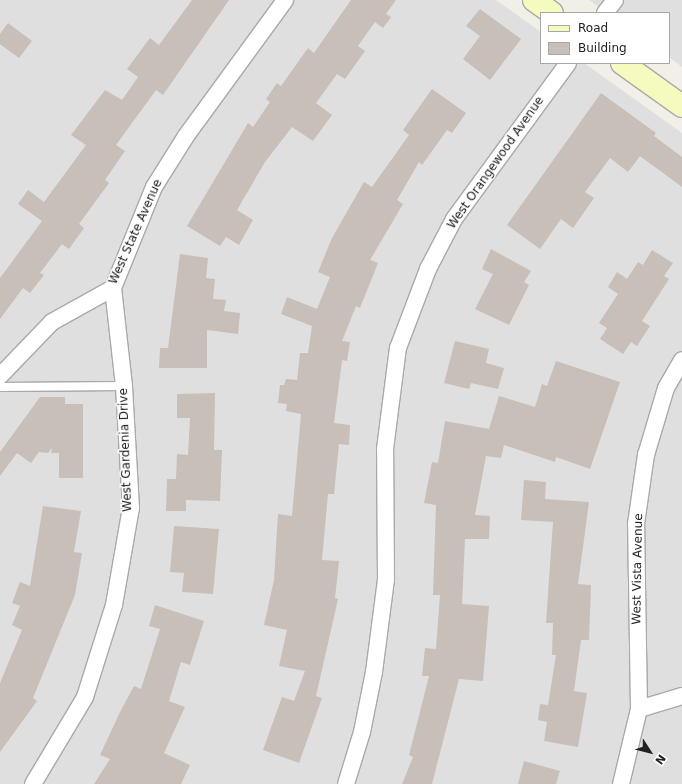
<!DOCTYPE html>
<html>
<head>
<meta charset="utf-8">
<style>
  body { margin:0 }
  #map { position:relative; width:682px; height:784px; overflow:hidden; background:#f2efe9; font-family:"DejaVu Sans",sans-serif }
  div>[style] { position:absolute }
  .residential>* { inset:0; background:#e0dfdf }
  .building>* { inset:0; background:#c7bfb8 }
  .roads { filter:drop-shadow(1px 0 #a9a9a9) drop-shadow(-1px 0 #a9a9a9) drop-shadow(0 1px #a9a9a9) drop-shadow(0 -1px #a9a9a9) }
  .lane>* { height:8px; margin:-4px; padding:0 4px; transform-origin:4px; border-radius:4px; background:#fff }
  .street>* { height:16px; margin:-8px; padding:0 8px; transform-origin:8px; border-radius:8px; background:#fff }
  .secondary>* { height:22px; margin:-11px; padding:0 11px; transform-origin:11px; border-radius:11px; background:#f7fabf }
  span { translate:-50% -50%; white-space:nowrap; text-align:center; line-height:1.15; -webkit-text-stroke:3px #fff; paint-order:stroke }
  .street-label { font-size:12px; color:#222 }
  .legend { position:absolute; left:540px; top:12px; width:130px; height:52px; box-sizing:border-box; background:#fff; border:1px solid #a7a7a7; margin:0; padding:5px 7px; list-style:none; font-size:12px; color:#222 }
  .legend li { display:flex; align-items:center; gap:8px; height:20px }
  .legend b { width:20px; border:1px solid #a7a7a7 }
  .north { position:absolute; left:630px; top:732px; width:40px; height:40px; -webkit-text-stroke:3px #fff; paint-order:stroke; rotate:126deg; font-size:11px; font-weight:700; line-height:16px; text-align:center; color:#222 }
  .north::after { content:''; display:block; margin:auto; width:14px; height:18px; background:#222; clip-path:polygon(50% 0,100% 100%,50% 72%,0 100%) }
</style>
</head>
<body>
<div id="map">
  <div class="residential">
    <i style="clip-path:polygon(0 0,496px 0,541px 32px,541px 63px,584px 63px,682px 133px,682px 784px,0 784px)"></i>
    <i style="clip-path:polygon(589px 0,682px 0,682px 67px,669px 57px,669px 13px,607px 13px)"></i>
  </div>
  <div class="building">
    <i style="clip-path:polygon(192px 0,229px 0,163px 95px,156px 90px,116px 145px,125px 151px,105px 180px,109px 183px,79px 224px,84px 228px,69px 249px,62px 244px,40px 273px,44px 275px,30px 293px,23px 288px,0 319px,0 278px,42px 221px,18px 204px,28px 190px,44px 202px,86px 145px,71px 135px,105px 90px,122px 100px,138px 77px,127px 69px,150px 38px,159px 45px)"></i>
    <i style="clip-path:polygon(351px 0,396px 0,386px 14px,391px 17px,383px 28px,375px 22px,358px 46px,365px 51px,345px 79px,337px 74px,316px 103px,332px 115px,313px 141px,292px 127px,265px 162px,237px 210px,253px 220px,239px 245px,226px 237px,220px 246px,187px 226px,248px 123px,253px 127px,270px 102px,266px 99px,277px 83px,281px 86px,308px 48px,314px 53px)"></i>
    <i style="clip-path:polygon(480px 9px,521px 39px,490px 80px,463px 59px,480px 36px,466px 26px)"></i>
    <i style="clip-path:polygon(8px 23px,32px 41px,19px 58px,0 44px,0 34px)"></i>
    <i style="clip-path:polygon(432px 89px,466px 113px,452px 133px,447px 130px,422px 165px,419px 162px,397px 200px,403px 204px,370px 260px,378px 263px,360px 308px,356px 306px,342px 341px,350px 342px,347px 361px,342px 360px,334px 423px,350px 425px,349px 445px,339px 444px,334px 494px,328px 494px,322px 560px,339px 561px,335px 598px,338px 599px,316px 696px,322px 698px,299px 763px,263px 750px,282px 697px,294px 701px,305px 671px,279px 666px,287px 630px,264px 625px,274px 580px,278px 514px,292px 516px,301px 414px,286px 411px,287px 404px,278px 403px,280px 385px,284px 385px,286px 379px,297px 380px,300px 353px,308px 353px,312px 326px,281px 314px,287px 297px,317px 309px,330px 277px,318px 272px,332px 238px,364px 182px,372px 187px,409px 135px,403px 130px)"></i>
    <i style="clip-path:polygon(601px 93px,656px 133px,654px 136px,682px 157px,682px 187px,640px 156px,628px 172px,610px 158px,585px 192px,594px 198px,573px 228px,561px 219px,540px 249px,507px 225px)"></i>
    <i style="clip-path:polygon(491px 249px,531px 271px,524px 282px,529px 285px,509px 325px,475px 309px,493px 274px,482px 269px)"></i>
    <i style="clip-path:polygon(652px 250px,673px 263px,664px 276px,669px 279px,642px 321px,650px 326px,637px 346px,631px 342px,623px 354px,600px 339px,607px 328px,599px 323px,618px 294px,608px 287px,617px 272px,627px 279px,638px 262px,643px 265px)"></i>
    <i style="clip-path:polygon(180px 254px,208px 258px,206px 278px,215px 279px,213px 299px,226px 300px,224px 311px,240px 313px,238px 334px,207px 330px,207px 368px,159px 368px,160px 348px,168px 348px)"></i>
    <i style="clip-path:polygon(455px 341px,489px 349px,486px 363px,504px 368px,498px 389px,471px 383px,469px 389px,444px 383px)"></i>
    <i style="clip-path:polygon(556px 361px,620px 382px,590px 469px,556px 457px,555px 462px,504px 445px,501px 458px,486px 456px,475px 515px,490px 516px,489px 539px,465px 539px,462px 604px,489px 606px,483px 681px,459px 679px,432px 784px,402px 784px,413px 757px,409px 755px,429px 676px,422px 676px,425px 648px,436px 649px,440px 595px,433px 595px,436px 505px,424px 503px,432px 462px,438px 463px,445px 421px,489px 429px,499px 396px,535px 407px,542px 384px,547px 386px)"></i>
    <i style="clip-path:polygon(215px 393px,214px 450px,222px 450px,220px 501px,186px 500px,186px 511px,166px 511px,167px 479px,176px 479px,177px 454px,188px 455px,190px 418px,177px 418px,177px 394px)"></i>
    <i style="clip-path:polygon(40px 397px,65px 397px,65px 404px,83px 404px,83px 478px,59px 478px,59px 453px,51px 453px,52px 448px,48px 453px,39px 452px,31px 463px,17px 453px,0 476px,0 452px)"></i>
    <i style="clip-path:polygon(524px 480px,546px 482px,545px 499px,589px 502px,578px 584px,591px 585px,589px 640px,581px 640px,574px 691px,587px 693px,578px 747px,544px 741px,547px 722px,538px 720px,540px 704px,548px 705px,556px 655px,552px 655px,553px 623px,546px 623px,553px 522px,521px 520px)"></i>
    <i style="clip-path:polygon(43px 506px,81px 511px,74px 552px,82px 553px,75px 595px,33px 698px,37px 701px,0 752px,0 683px,22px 630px,12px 625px,20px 606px,12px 603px,20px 582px,30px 586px)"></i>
    <i style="clip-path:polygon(174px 526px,219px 529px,213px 594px,182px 592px,184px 573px,170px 572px)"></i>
    <i style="clip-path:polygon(155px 605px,204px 621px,190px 665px,181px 662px,169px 701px,185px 707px,164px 753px,190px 765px,181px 784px,94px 784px,110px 759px,100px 755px,120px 712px,134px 686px,141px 689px,160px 629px,149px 626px)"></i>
    <i style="clip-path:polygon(524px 761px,560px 771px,556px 784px,518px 784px)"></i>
  </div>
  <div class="roads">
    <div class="lane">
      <i style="left:0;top:387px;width:124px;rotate:-0.5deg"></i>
    </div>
    <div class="street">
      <i style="left:605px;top:13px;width:16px;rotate:-52deg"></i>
      <i style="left:0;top:376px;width:75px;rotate:-46.1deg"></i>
      <i style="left:52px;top:322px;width:70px;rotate:-29.1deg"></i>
      <i style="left:113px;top:288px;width:109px;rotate:-67.9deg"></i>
      <i style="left:154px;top:187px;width:60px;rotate:-57.9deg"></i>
      <i style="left:186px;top:136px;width:168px;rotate:-53.9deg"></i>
      <i style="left:639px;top:709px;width:45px;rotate:-16.8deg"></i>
      <i style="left:33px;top:784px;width:101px;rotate:-59.1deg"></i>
      <i style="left:85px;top:697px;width:96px;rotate:-72.5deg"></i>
      <i style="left:114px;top:605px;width:98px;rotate:-80.1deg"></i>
      <i style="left:131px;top:508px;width:122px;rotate:-93.3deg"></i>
      <i style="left:124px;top:386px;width:99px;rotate:-96.4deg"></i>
      <i style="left:346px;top:784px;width:54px;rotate:-72.9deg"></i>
      <i style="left:362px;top:732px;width:61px;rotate:-78.7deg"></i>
      <i style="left:374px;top:672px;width:93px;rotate:-82.6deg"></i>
      <i style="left:386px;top:580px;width:131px;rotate:-90.4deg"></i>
      <i style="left:385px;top:449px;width:102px;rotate:-82.7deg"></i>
      <i style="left:398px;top:348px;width:85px;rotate:-69.2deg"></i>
      <i style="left:428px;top:269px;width:56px;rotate:-62.5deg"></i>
      <i style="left:454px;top:219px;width:193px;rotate:-53.8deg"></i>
      <i style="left:621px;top:784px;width:77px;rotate:-76.5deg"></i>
      <i style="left:639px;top:709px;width:185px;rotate:-90.9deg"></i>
      <i style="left:636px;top:524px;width:70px;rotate:-81.8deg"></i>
      <i style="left:646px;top:455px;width:70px;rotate:-73.4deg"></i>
      <i style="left:666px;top:388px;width:32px;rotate:-60deg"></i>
    </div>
    <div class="secondary">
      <i style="left:534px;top:0;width:22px;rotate:36deg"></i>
      <i style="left:622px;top:63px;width:74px;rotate:35.6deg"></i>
    </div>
  </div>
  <div class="street-label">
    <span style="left:496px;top:163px;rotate:-55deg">West Orangewood Avenue</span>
    <span style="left:136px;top:232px;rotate:-66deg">West State Avenue</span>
    <span style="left:126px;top:450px;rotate:-92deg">West Gardenia Drive</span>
    <span style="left:638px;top:569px;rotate:-89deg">West Vista Avenue</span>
  </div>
  <ul class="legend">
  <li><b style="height:5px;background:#f7fabf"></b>Road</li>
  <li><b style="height:11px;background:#c7bfb8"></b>Building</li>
  </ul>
  <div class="north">N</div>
</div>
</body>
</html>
